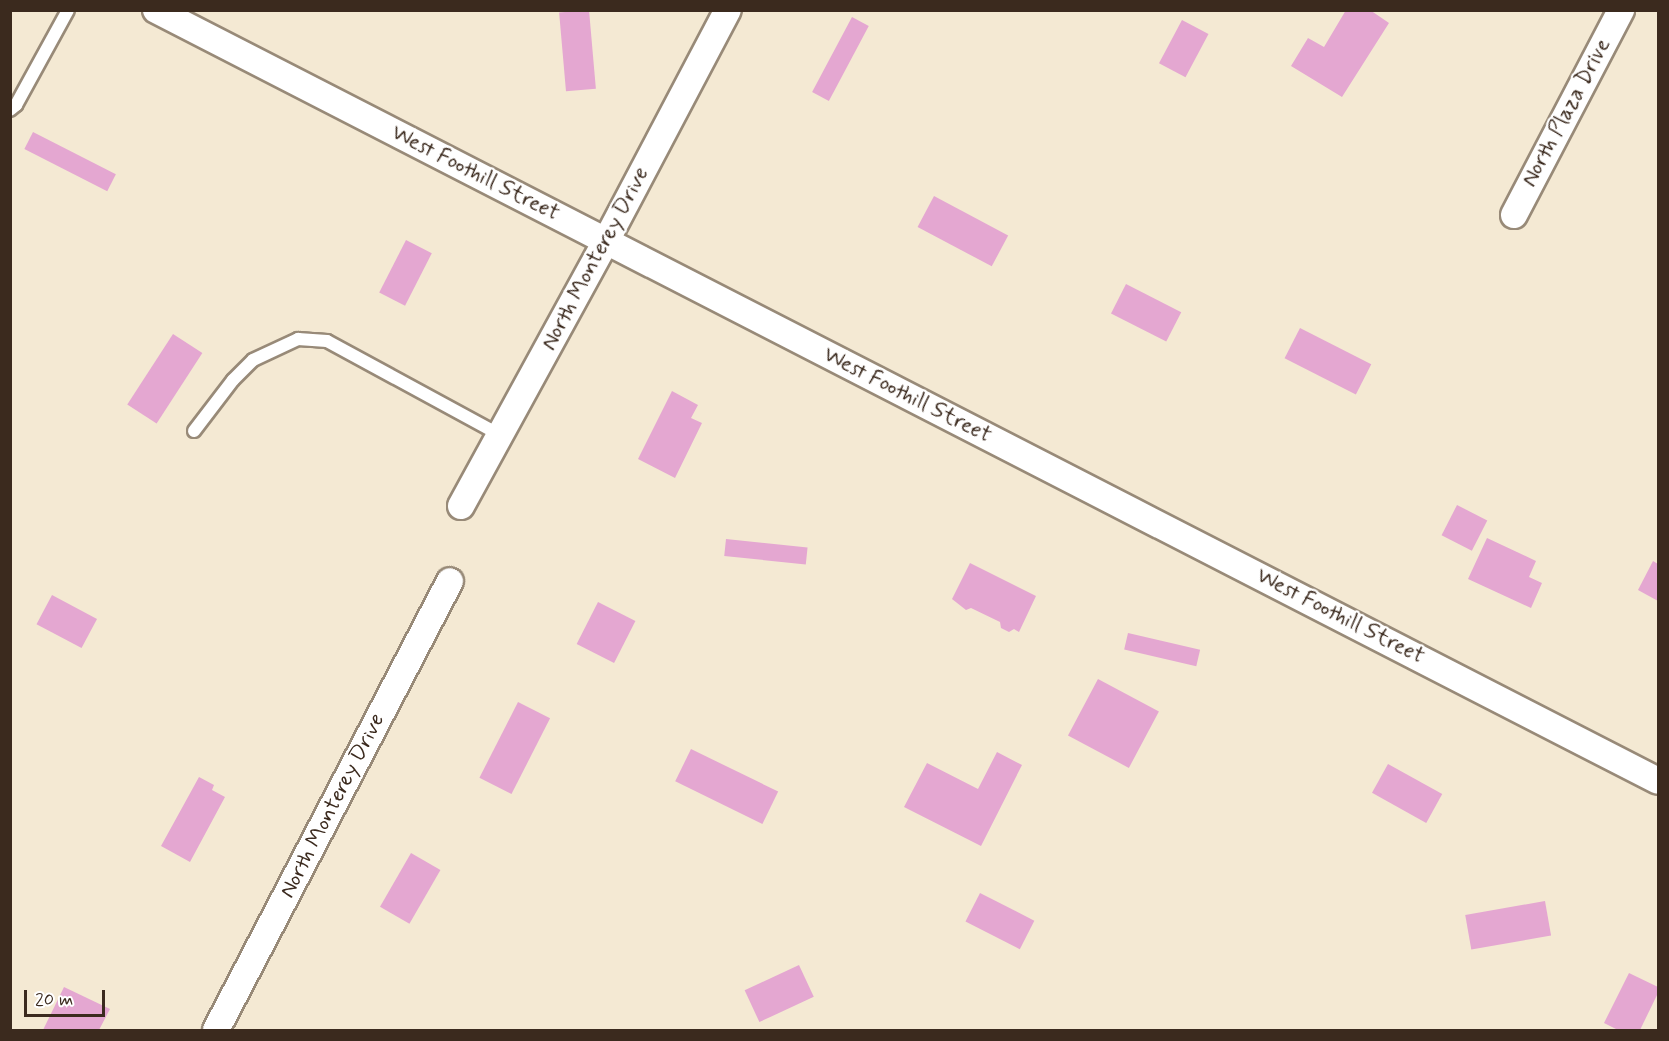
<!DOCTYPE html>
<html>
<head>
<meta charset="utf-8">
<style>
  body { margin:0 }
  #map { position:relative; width:1669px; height:1041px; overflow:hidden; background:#f4e9d3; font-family:Mynerve,sans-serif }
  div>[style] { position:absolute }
  .building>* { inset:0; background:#e4a7d1; transform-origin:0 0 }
  .roads { filter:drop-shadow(2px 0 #988a78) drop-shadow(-2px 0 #988a78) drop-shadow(0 2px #988a78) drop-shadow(0 -2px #988a78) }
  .service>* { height:12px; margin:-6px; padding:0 6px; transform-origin:6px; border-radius:6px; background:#fff }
  .minor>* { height:26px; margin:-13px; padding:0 13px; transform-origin:13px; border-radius:13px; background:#fff }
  span { translate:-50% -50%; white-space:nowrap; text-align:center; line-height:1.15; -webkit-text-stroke:4.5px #fff; paint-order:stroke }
  .street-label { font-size:22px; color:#3b2a1e }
  .frame { position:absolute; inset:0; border:12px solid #3b2a1e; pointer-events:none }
  .scale { position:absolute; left:24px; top:990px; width:81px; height:27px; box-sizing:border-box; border:3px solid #3b2a1e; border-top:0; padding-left:8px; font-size:18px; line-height:21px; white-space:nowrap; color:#3b2a1e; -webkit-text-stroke:4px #fff; paint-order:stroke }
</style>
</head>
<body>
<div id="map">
  <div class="building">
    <i style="left:589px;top:10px;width:79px;height:30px;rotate:85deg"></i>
    <i style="clip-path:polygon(1346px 10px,1370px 10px,1389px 23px,1342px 97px,1291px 66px,1308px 38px,1324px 47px)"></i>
    <i style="left:852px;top:17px;width:19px;height:85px;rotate:28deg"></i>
    <i style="left:1182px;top:20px;width:30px;height:49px;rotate:28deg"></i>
    <i style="left:33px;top:132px;width:93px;height:19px;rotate:27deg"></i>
    <i style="left:934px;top:196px;width:84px;height:35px;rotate:28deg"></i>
    <i style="left:406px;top:240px;width:29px;height:59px;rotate:27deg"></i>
    <i style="left:1126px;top:284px;width:62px;height:33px;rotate:27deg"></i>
    <i style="left:1300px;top:328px;width:80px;height:34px;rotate:27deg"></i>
    <i style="left:173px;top:334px;width:35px;height:84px;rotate:33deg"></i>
    <i style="clip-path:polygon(672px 391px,698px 405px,691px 418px,702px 423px,675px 478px,638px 459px)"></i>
    <i style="left:1457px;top:505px;width:34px;height:34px;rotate:27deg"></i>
    <i style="clip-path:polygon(1487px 538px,1536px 561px,1529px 577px,1542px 583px,1531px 608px,1468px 579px)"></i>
    <i style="left:726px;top:539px;width:82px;height:17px;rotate:6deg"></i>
    <i style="clip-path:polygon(1653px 561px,1658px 564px,1658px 601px,1638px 590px)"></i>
    <i style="clip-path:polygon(970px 563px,1036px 596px,1019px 632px,1014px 629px,1009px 632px,1001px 628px,1000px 622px,971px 608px,966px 610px,952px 599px)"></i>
    <i style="left:52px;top:595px;width:51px;height:33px;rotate:28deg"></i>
    <i style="left:598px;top:602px;width:42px;height:47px;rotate:27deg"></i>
    <i style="left:1128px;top:633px;width:74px;height:17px;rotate:13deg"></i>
    <i style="left:1098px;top:679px;width:69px;height:64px;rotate:28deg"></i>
    <i style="left:518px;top:702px;width:36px;height:85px;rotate:27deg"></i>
    <i style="left:691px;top:749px;width:97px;height:36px;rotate:26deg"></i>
    <i style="clip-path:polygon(997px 752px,1022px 765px,981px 846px,904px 807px,927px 763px,978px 789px)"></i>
    <i style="left:1388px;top:764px;width:62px;height:33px;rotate:29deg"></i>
    <i style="clip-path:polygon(199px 777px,214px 785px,212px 790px,225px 797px,190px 862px,161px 846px)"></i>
    <i style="left:411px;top:853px;width:34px;height:62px;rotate:30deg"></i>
    <i style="left:980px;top:893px;width:61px;height:32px;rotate:27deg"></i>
    <i style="left:1545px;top:901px;width:35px;height:81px;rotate:80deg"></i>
    <i style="left:799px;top:965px;width:35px;height:60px;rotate:65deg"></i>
    <i style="clip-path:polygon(1629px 973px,1658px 987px,1658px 993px,1640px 1030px,1618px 1030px,1604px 1023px)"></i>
    <i style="clip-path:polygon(64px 987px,110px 1009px,99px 1030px,43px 1030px)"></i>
  </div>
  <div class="roads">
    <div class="service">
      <i style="left:10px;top:110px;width:8px;rotate:-40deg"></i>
      <i style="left:16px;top:105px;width:108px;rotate:-61.3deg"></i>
      <i style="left:194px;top:431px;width:64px;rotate:-52.6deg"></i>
      <i style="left:233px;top:380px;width:28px;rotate:-45deg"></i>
      <i style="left:253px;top:360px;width:50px;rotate:-25deg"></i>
      <i style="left:298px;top:339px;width:29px;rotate:4deg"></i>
      <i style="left:327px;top:341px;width:197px;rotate:28.5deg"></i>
    </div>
    <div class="minor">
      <i style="left:156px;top:10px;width:1688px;rotate:27.17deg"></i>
      <i style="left:1514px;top:215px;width:231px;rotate:-62.4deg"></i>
      <i style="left:461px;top:506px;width:302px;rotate:-61.3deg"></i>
      <i style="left:606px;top:241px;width:261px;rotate:-62.2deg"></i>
      <i style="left:216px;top:1030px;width:506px;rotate:-62.47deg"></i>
    </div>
  </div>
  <div class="street-label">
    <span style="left:1567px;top:113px;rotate:-62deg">North Plaza Drive</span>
    <span style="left:475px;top:174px;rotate:27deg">West Foothill Street</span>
    <span style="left:596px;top:259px;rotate:-62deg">North Monterey Drive</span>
    <span style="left:907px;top:396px;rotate:27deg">West Foothill Street</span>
    <span style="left:1340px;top:617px;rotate:27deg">West Foothill Street</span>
    <span style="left:333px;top:806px;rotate:-63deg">North Monterey Drive</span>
  </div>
  <div class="frame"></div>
  <div class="scale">20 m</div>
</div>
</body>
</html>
